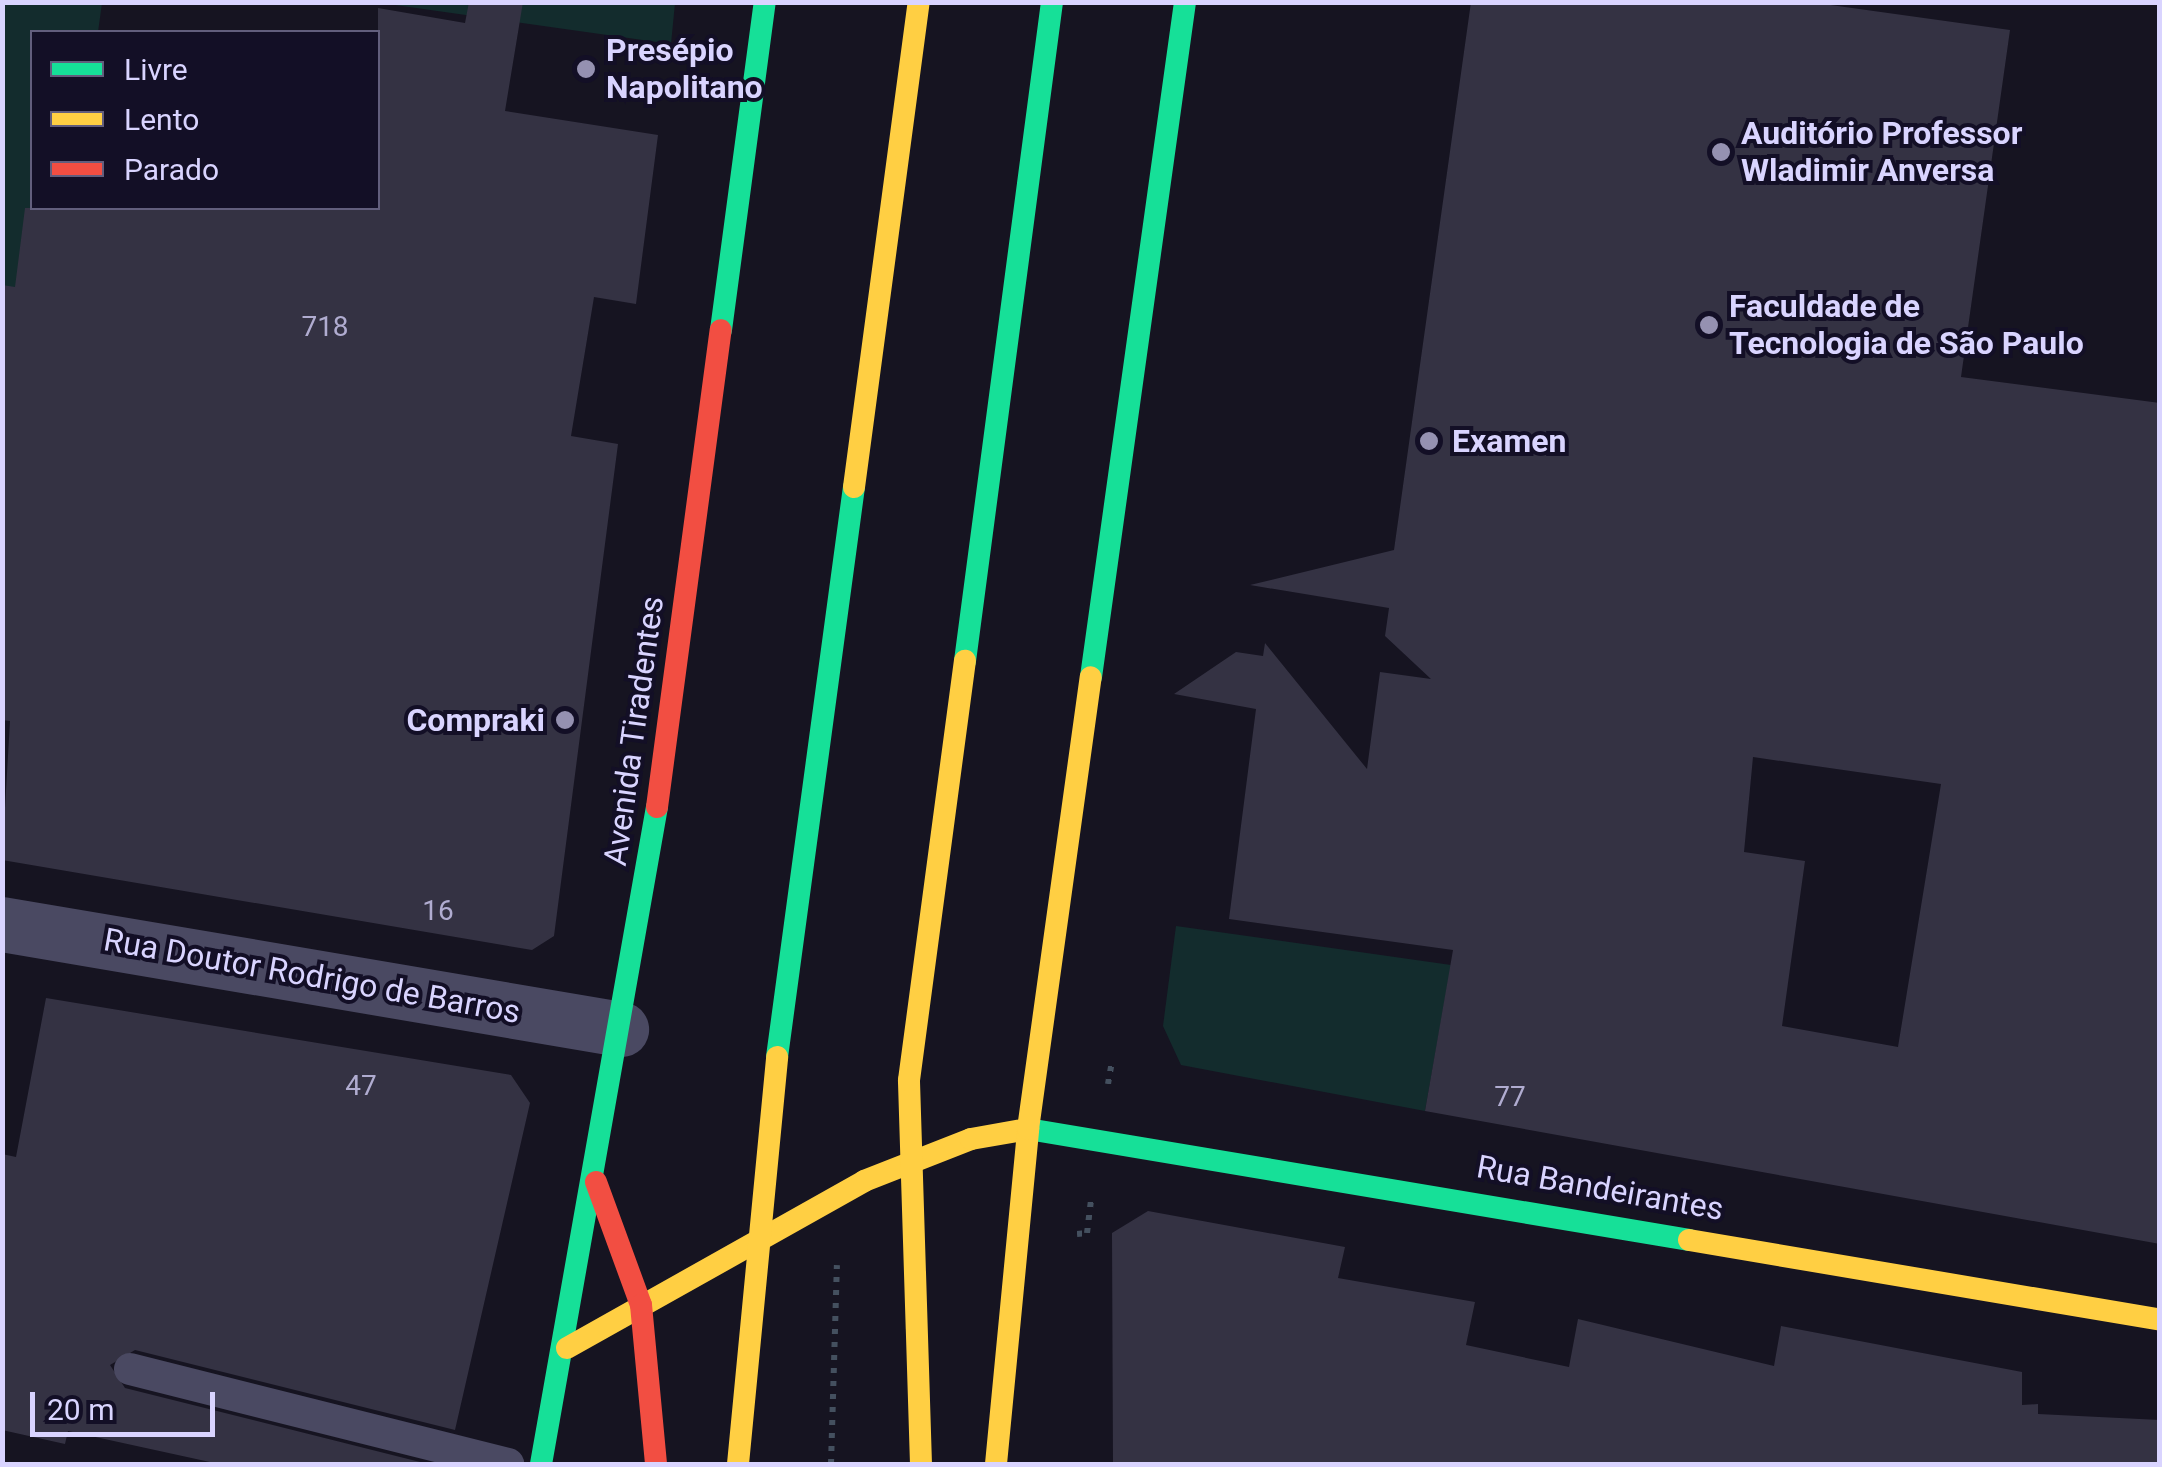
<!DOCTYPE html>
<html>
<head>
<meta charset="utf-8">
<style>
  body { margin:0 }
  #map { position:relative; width:2162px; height:1467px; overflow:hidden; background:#161421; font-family:Roboto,sans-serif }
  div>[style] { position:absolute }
  .green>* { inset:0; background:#132c2d }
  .building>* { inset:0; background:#343243 }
  .path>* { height:6px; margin-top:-3px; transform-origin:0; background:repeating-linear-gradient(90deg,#44505f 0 5px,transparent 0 13px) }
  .lane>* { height:32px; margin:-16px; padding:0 16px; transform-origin:16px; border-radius:16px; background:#4a4962 }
  .street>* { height:55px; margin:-27.5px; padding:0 27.5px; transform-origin:27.5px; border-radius:27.5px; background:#4a4962 }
  .fast>* { height:22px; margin:-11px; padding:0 11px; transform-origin:11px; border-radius:11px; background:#16e098 }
  .slow>* { height:22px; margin:-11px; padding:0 11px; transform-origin:11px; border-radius:11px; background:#ffcf43 }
  .jam>* { height:22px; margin:-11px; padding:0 11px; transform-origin:11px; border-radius:11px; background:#f24e42 }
  .dots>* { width:28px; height:28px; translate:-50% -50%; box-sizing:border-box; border:5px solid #130f26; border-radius:50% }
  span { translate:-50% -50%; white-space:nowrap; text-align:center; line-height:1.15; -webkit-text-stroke:8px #130f26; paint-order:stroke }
  .number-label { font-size:28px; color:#b0acd0 }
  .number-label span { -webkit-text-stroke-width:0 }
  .poi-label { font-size:32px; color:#d9d4ff; font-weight:700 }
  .left { translate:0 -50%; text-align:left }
  .right { translate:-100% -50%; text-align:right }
  .street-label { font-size:32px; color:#d9d4ff }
  .frame { position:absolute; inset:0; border:5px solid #d9d4ff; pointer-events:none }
  .legend { position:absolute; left:30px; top:30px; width:350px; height:180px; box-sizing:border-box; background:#130f26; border:2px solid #625e7d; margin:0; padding:12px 18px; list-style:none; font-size:30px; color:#d9d4ff }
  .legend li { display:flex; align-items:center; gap:20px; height:50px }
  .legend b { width:50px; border:2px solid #625e7d }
  .scale { position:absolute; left:30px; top:1392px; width:185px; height:45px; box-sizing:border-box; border:5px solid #d9d4ff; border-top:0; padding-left:12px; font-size:30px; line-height:35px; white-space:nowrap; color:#d9d4ff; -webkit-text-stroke:8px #130f26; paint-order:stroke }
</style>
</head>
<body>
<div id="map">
  <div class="green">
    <i style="clip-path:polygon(3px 3px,102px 3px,98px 32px,32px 32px,32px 208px,75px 208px,56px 354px,3px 346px)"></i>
    <i style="clip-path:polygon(381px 3px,675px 3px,671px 44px)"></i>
    <i style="clip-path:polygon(1176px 926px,1451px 965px,1425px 1111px,1181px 1065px,1163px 1026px)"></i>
  </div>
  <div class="building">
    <i style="clip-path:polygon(469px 2px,523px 2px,505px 111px,658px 135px,636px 304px,594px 297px,571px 436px,618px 444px,554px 936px,532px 950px,2px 860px,10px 721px,2px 720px,2px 285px,15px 287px,25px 208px,378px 208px,378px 8px,465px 23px)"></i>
    <i style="clip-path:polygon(evenodd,1471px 2px,1809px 2px,2010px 30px,1961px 377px,2160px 403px,2160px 1244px,1425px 1111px,1453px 950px,1229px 919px,1256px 709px,1174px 694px,1236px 652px,1263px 656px,1265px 643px,1367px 769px,1380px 672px,1431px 679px,1385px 636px,1389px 608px,1250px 585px,1394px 550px,1471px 2px,1753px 757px,1941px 784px,1898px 1047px,1782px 1026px,1805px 861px,1744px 852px,1753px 757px)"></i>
    <i style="clip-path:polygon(46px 998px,511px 1075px,530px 1103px,455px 1430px,135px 1350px,110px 1365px,125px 1388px,428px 1464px,219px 1464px,68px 1431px,65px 1444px,2px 1430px,2px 1154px,16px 1157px)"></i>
    <i style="clip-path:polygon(1148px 1211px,1345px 1247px,1338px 1278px,1475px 1302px,1466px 1345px,1569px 1367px,1578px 1319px,1774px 1366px,1781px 1326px,2022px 1372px,2022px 1405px,2038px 1404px,2038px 1414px,2160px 1420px,2160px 1464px,1113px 1464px,1112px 1233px)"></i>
  </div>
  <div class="path">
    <i style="left:1108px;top:1084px;width:23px;rotate:-80deg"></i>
    <i style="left:1077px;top:1234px;width:10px;rotate:-6deg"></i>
    <i style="left:1087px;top:1233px;width:32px;rotate:-83deg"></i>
    <i style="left:831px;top:1464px;width:199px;rotate:-88.3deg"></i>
  </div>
  <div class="lane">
    <i style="left:130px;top:1369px;width:390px;rotate:14.1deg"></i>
  </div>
  <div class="street">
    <i style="left:2px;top:924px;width:628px;rotate:9.63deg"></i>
  </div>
  <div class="fast">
    <i style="left:721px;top:330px;width:331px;rotate:-82.4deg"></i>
    <i style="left:965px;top:661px;width:665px;rotate:-82.48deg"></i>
    <i style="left:1091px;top:677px;width:682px;rotate:-82.07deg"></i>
    <i style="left:777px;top:1057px;width:575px;rotate:-82.31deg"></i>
    <i style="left:1028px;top:1129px;width:670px;rotate:9.53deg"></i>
    <i style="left:541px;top:1464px;width:667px;rotate:-79.99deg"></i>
  </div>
  <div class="slow">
    <i style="left:854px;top:487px;width:489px;rotate:-82.4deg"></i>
    <i style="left:1689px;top:1240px;width:478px;rotate:9.6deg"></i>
    <i style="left:567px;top:1348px;width:341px;rotate:-29.3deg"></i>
    <i style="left:864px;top:1181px;width:115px;rotate:-21.4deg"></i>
    <i style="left:971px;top:1139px;width:58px;rotate:-10deg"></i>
    <i style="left:738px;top:1464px;width:409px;rotate:-84.5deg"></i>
    <i style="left:921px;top:1464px;width:384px;rotate:-91.8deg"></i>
    <i style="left:909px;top:1080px;width:423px;rotate:-82.4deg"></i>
    <i style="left:996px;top:1464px;width:337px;rotate:-84.5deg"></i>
    <i style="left:1028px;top:1129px;width:456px;rotate:-82.1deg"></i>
  </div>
  <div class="jam">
    <i style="left:657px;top:807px;width:481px;rotate:-82.4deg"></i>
    <i style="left:596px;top:1182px;width:131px;rotate:69.9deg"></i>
    <i style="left:641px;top:1305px;width:160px;rotate:84.6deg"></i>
  </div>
  <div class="dots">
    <i style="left:586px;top:69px;background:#9591b1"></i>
    <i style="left:1721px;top:152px;background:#9591b1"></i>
    <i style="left:1709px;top:325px;background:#9591b1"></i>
    <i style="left:1429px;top:441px;background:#9591b1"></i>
    <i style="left:565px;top:720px;background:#9591b1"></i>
  </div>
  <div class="number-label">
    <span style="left:325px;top:327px">718</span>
    <span style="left:438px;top:911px">16</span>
    <span style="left:361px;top:1086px">47</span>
    <span style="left:1510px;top:1097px">77</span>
  </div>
  <div class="poi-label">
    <span class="left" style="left:606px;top:69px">Presépio<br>Napolitano</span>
    <span class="left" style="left:1741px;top:152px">Auditório Professor<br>Wladimir Anversa</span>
    <span class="left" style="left:1729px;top:325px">Faculdade de<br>Tecnologia de São Paulo</span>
    <span class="left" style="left:1452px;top:441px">Examen</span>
    <span class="right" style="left:545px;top:720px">Compraki</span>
  </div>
  <div class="street-label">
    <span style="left:634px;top:731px;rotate:-82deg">Avenida Tiradentes</span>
    <span style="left:312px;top:976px;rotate:10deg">Rua Doutor Rodrigo de Barros</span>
    <span style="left:1600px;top:1188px;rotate:10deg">Rua Bandeirantes</span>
  </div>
  <div class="frame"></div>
  <ul class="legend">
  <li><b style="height:12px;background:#16e098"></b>Livre</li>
  <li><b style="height:12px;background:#ffcf43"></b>Lento</li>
  <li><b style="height:12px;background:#f24e42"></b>Parado</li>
  </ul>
  <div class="scale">20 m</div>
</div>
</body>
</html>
